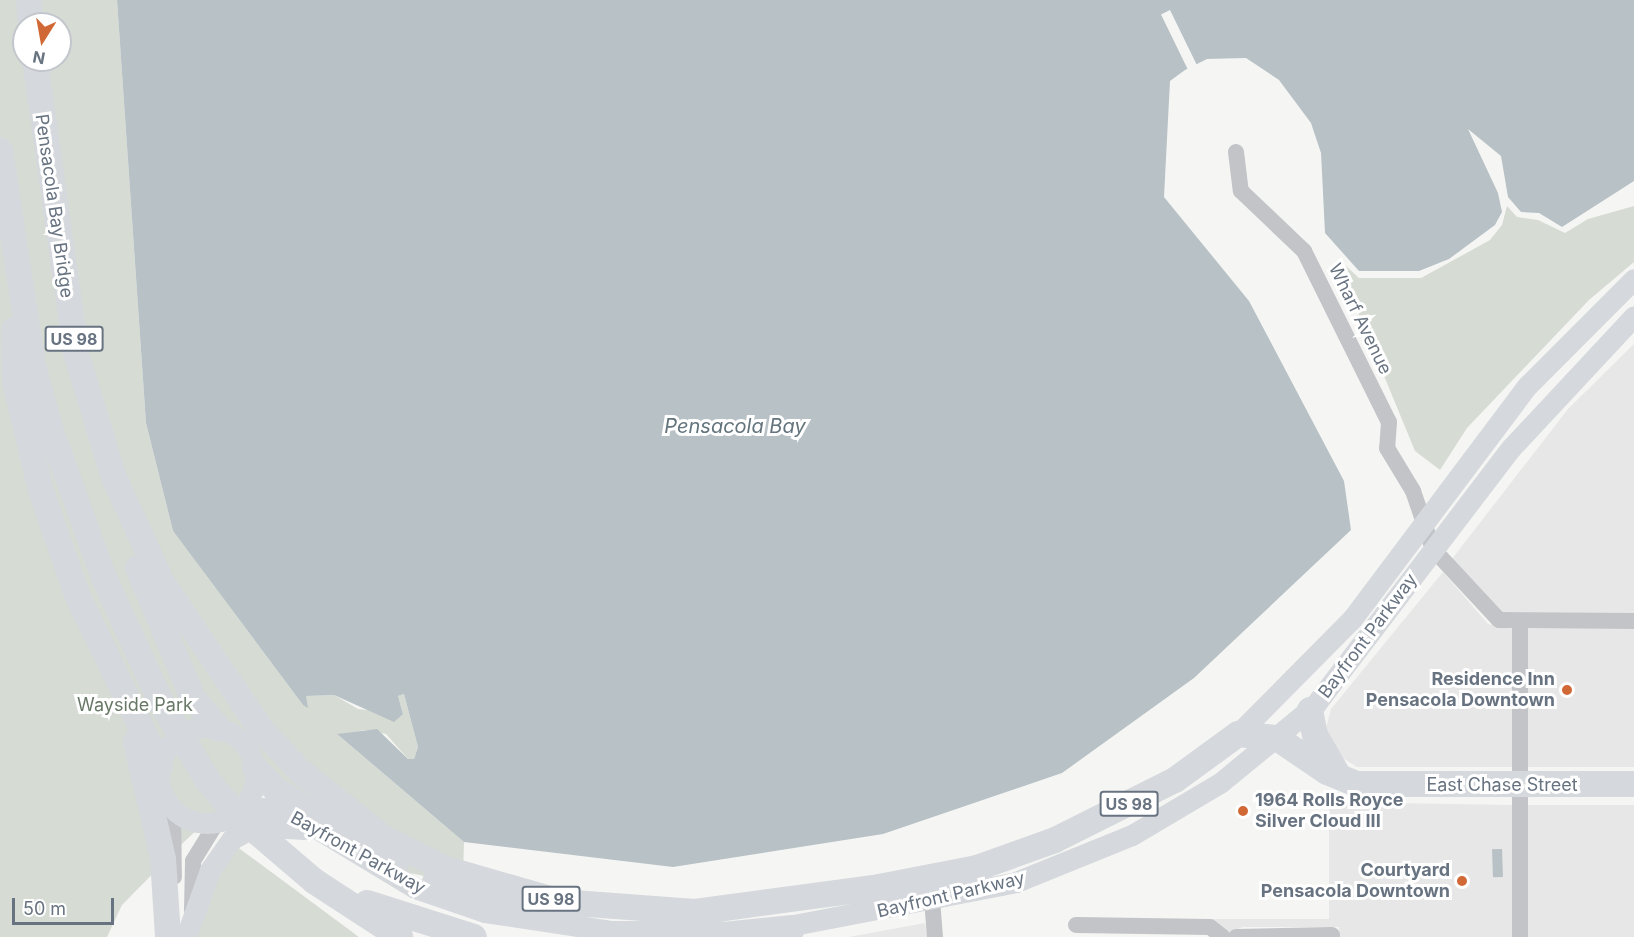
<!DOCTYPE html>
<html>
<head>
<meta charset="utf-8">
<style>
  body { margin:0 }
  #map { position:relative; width:1634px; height:937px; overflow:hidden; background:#f5f6f3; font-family:Inter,sans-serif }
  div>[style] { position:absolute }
  .built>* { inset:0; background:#e6e7e6; transform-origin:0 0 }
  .green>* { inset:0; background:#d6dcd4 }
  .water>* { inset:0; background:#b8c1c6; transform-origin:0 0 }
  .pier>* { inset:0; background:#f5f6f3; transform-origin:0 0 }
  .minor>* { height:16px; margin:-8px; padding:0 8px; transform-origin:8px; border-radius:8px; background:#c2c4c8 }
  .major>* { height:21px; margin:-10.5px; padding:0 10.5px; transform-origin:10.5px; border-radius:10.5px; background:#d5d8dc }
  .major>.ring { margin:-10.5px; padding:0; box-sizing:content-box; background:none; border:21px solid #d5d8dc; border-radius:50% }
  .highway>* { height:26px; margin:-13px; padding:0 13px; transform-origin:13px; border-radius:13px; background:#d5d8dc }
  .dots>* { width:16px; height:16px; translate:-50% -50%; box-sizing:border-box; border:3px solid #fff; border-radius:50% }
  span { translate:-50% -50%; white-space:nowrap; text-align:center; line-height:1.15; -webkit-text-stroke:6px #fff; paint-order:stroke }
  .shield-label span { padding:2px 4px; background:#fff; border:2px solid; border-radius:4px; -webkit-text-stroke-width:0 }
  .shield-label { font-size:16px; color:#687381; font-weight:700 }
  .street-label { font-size:18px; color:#687381 }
  .poi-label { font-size:18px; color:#687381; font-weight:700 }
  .right { translate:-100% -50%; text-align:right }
  .left { translate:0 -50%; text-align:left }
  .park-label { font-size:18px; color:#687866 }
  .water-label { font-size:20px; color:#63747d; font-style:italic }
  .north { position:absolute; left:12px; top:12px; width:60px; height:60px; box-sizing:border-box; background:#fff; border:2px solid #c3c7cd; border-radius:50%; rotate:191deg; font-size:16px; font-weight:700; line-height:24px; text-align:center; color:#687381 }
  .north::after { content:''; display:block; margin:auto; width:21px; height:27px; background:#d16937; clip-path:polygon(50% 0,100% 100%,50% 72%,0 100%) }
  .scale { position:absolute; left:12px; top:898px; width:102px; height:27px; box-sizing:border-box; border:3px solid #687381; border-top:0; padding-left:8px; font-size:18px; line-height:21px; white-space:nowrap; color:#687381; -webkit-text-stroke:4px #fff; paint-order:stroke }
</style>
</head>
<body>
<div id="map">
  <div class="built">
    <i style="clip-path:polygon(1634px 344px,1634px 613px,1501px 613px,1452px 559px,1568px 409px)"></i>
    <i style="clip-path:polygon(1443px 572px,1488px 624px,1513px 629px,1513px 767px,1357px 767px,1341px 757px,1326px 728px,1331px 709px)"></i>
    <i style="left:1527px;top:629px;width:107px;height:138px"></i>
    <i style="clip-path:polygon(1329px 802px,1513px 805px,1514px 937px,1339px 937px,1339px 927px,1243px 927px,1229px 932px,1213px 920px,1189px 919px,1329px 919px)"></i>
    <i style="left:1527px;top:805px;width:107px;height:132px"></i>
    <i style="clip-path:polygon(925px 923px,928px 937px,849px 937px)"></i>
  </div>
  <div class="green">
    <i style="clip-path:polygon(evenodd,0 0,117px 0,146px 423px,173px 531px,303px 705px,306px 696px,334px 695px,358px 709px,403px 714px,398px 696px,404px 694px,418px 747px,414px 759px,408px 759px,386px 734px,365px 730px,338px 735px,464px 842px,463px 877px,443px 880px,396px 870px,268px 780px,214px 814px,185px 841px,122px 905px,107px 937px,0 937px,0 0,24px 24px,60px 24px,60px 60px,24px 60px,24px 24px)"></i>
    <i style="clip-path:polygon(1507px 206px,1517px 217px,1538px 220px,1565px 233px,1588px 219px,1634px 206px,1634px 262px,1589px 300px,1467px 428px,1440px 470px,1415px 451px,1349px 291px,1345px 265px,1359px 278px,1421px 278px,1490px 240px,1502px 225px)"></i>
    <i style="clip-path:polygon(236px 845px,240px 849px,359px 937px,194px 937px,216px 873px)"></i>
  </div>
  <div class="water">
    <i style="clip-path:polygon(117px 0,1634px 0,1634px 181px,1562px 227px,1539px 213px,1521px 212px,1508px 197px,1501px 156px,1468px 129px,1498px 193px,1502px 212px,1495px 225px,1449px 259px,1419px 271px,1359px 271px,1325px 233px,1321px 153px,1311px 123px,1279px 80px,1246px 58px,1207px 59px,1185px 70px,1170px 81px,1164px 197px,1249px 301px,1344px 481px,1351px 530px,1194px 678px,1062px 773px,883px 834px,673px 867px,464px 842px,337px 734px,377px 729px,408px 759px,414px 759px,418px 747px,404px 694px,398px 696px,403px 714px,394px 722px,334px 695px,306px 696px,308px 708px,303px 705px,173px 531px,146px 423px)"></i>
    <i style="left:1502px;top:849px;width:28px;height:10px;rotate:88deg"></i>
  </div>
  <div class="pier">
    <i style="left:1170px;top:10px;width:64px;height:10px;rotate:64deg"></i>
  </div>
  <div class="minor">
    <i style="left:1236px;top:152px;width:39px;rotate:83deg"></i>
    <i style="left:1241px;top:191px;width:87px;rotate:43.6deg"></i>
    <i style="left:1304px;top:251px;width:191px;rotate:63.6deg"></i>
    <i style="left:1389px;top:422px;width:26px;rotate:94deg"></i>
    <i style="left:1387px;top:448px;width:50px;rotate:58.8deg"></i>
    <i style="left:1413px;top:491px;width:61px;rotate:71deg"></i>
    <i style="left:1433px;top:549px;width:97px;rotate:47.1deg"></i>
    <i style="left:1499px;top:620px;width:135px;rotate:0.4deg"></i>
    <i style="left:1520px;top:621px;width:316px;rotate:90deg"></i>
    <i style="left:173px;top:809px;width:68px;rotate:89.2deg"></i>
    <i style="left:931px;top:887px;width:50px;rotate:85.4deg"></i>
    <i style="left:192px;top:910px;width:49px;rotate:-88.8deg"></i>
    <i style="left:193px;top:861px;width:46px;rotate:-58.4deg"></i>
    <i style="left:1076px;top:925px;width:134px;rotate:0.9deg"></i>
    <i style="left:1210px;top:927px;width:16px;rotate:38deg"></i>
    <i style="left:1236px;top:937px;width:96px;rotate:-1.2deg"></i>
  </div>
  <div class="major">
    <i class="ring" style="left:159px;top:727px;width:75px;height:75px"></i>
    <i style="left:1238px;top:734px;width:162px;rotate:-45.3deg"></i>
    <i style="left:1352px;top:619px;width:291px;rotate:-53.1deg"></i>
    <i style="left:1527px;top:386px;width:151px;rotate:-45deg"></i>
    <i style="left:240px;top:811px;width:23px;rotate:-7deg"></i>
    <i style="left:263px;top:808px;width:34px;rotate:14deg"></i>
    <i style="left:296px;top:816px;width:139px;rotate:31.2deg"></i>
    <i style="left:415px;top:888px;width:74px;rotate:18.9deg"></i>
    <i style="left:485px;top:912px;width:127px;rotate:8.6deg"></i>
    <i style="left:611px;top:931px;width:109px"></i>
    <i style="left:778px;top:928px;width:242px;rotate:-10.9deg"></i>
    <i style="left:1016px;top:882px;width:125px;rotate:-22.1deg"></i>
    <i style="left:1132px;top:835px;width:102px;rotate:-30.6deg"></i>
    <i style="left:1220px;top:783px;width:123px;rotate:-39.4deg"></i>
    <i style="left:1315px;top:705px;width:323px;rotate:-52.7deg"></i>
    <i style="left:1511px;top:448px;width:180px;rotate:-47deg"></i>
    <i style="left:186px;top:937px;width:71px;rotate:-70.3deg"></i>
    <i style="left:210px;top:870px;width:38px;rotate:-55deg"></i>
    <i style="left:232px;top:839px;width:26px;rotate:-29deg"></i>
    <i style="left:255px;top:826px;width:49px;rotate:3.5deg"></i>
  </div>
  <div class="highway">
    <i style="left:29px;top:0;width:24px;rotate:85deg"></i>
    <i style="left:35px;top:60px;width:296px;rotate:82deg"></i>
    <i style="left:76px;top:353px;width:127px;rotate:73.1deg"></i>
    <i style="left:113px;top:475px;width:116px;rotate:65.6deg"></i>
    <i style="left:161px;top:581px;width:179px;rotate:56deg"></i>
    <i style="left:261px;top:729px;width:57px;rotate:47.1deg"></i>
    <i style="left:300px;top:771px;width:107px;rotate:38.6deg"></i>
    <i style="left:384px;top:838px;width:69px;rotate:26.6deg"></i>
    <i style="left:446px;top:869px;width:119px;rotate:16.1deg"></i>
    <i style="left:560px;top:902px;width:135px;rotate:4.2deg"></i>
    <i style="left:695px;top:912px;width:186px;rotate:-7.7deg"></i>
    <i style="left:879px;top:887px;width:100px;rotate:-11deg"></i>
    <i style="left:977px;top:868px;width:83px;rotate:-19.7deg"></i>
    <i style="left:1055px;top:840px;width:134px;rotate:-26.6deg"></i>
    <i style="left:1175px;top:780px;width:78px;rotate:-36.1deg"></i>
    <i style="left:1238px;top:734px;width:39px;rotate:6deg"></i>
    <i style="left:1277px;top:738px;width:60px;rotate:34.2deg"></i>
    <i style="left:1327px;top:772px;width:31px;rotate:22deg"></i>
    <i style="left:1356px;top:784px;width:278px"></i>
    <i style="left:0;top:150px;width:219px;rotate:81.3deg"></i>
    <i style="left:33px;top:366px;width:67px;rotate:74.5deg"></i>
    <i style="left:51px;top:431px;width:156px;rotate:70.2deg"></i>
    <i style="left:104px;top:578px;width:139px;rotate:65.3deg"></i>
    <i style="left:162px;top:704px;width:90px;rotate:59.1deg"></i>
    <i style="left:208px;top:781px;width:45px;rotate:49.5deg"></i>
    <i style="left:237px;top:815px;width:101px;rotate:40.6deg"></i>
    <i style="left:314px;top:881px;width:103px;rotate:33.1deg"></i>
    <i style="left:14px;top:330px;width:52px;rotate:88.9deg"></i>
    <i style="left:15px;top:382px;width:112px;rotate:76.6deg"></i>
    <i style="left:41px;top:491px;width:112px;rotate:70.8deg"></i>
    <i style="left:78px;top:597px;width:188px;rotate:64.1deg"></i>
    <i style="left:138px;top:568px;width:141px;rotate:67.1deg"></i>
    <i style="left:193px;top:698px;width:40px;rotate:50deg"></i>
    <i style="left:1310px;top:710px;width:25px;rotate:79deg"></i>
    <i style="left:1315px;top:735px;width:46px;rotate:60.1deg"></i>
    <i style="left:136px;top:742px;width:120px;rotate:77deg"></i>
    <i style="left:163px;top:859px;width:78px;rotate:86.3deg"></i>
    <i style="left:255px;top:768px;width:30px;rotate:46deg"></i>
    <i style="left:276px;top:790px;width:141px;rotate:31.7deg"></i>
    <i style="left:435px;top:882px;width:86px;rotate:16.1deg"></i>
    <i style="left:367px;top:903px;width:112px;rotate:17.6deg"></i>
    <i style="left:704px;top:937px;width:89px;rotate:-5.8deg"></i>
  </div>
  <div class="dots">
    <i style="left:1567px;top:690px;background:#d16937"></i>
    <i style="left:1243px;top:811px;background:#d16937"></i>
    <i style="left:1462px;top:881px;background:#d16937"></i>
  </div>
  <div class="shield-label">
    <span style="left:74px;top:339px">US 98</span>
    <span style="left:1129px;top:804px">US 98</span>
    <span style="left:551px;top:899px">US 98</span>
  </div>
  <div class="street-label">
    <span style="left:54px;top:206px;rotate:82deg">Pensacola Bay Bridge</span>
    <span style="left:1360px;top:319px;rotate:64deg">Wharf Avenue</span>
    <span style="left:1368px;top:636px;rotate:-53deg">Bayfront Parkway</span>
    <span style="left:1502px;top:785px">East Chase Street</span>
    <span style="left:358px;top:853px;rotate:29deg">Bayfront Parkway</span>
    <span style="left:951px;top:895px;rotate:-13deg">Bayfront Parkway</span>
  </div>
  <div class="poi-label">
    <span class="right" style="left:1555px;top:690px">Residence Inn<br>Pensacola Downtown</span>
    <span class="left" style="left:1255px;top:811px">1964 Rolls Royce<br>Silver Cloud III</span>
    <span class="right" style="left:1450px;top:881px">Courtyard<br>Pensacola Downtown</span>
  </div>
  <div class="park-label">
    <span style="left:135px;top:705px">Wayside Park</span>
  </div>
  <div class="water-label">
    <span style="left:735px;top:426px">Pensacola Bay</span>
  </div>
  <div class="north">N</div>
  <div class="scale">50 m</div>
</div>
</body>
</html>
